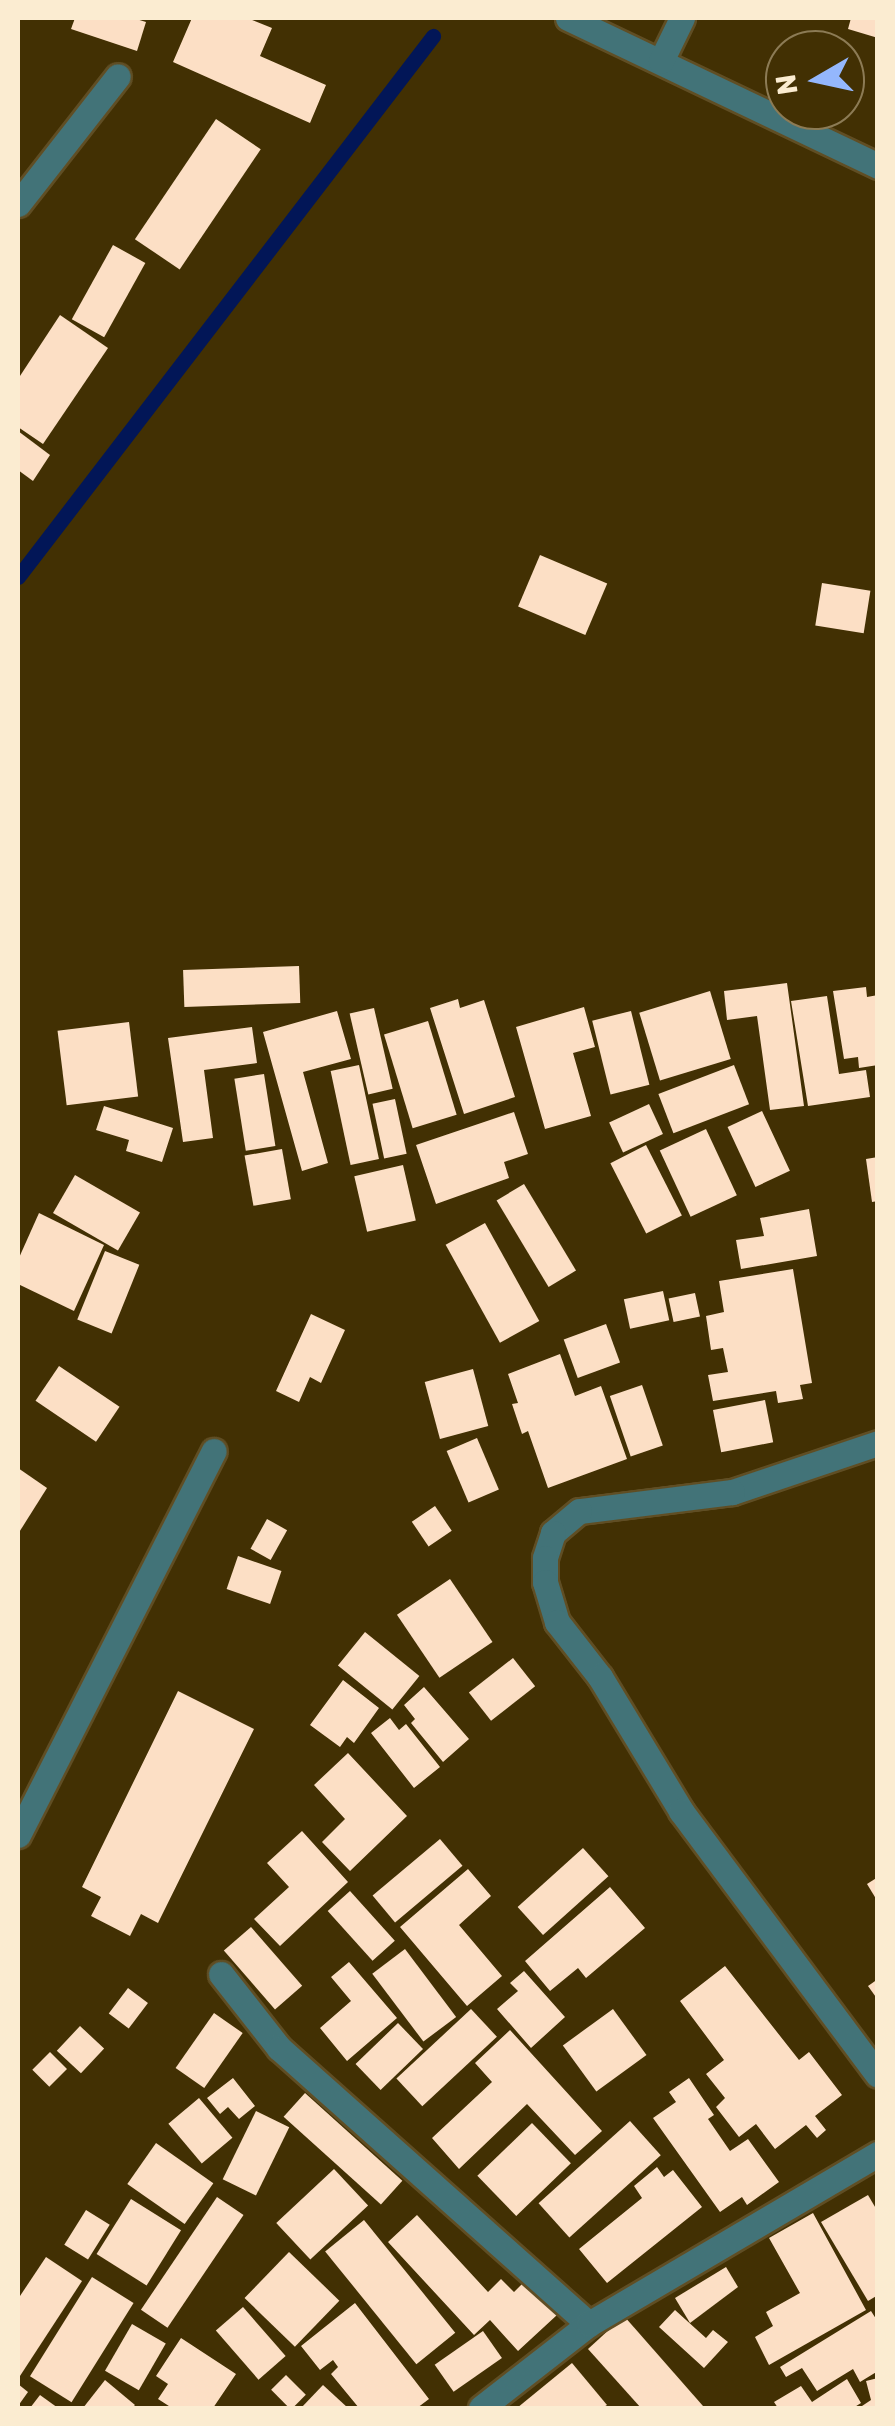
<!DOCTYPE html>
<html>
<head>
<meta charset="utf-8">
<style>
  body { margin:0 }
  #map { position:relative; width:895px; height:2426px; overflow:hidden; background:#423003; font-family:Rubik,sans-serif }
  div>[style] { position:absolute }
  .stream>* { height:15px; margin:-7.5px; padding:0 7.5px; transform-origin:7.5px; border-radius:7.5px; background:#021657 }
  .building>* { inset:0; background:#fcdfc5; transform-origin:0 0 }
  .roads { filter:drop-shadow(2px 0 #604e24) drop-shadow(-2px 0 #604e24) drop-shadow(0 2px #604e24) drop-shadow(0 -2px #604e24) }
  .lane>* { height:25px; margin:-12.5px; padding:0 12.5px; transform-origin:12.5px; border-radius:12.5px; background:#427378 }
  .street>* { height:25px; margin:-12.5px; padding:0 12.5px; transform-origin:12.5px; border-radius:12.5px; background:#427378 }
  span { translate:-50% -50%; white-space:nowrap; text-align:center; line-height:1.15; -webkit-text-stroke:10px #423003; paint-order:stroke }
  .frame { position:absolute; inset:0; border:20px solid #fbecd1; pointer-events:none }
  .north { position:absolute; left:765px; top:30px; width:100px; height:100px; box-sizing:border-box; background:#423003; border:2px solid #8c7b55; border-radius:50%; rotate:261deg; font-size:28px; font-weight:700; line-height:40px; text-align:center; color:#fbecd1 }
  .north::after { content:''; display:block; margin:auto; width:35px; height:45px; background:#94b7fd; clip-path:polygon(50% 0,100% 100%,50% 72%,0 100%) }
</style>
</head>
<body>
<div id="map">
  <div class="stream">
    <i style="left:18px;top:577px;width:682px;rotate:-52.51deg"></i>
  </div>
  <div class="building">
    <i style="clip-path:polygon(75px 18px,133px 18px,146px 22px,137px 51px,71px 29px)"></i>
    <i style="clip-path:polygon(192px 18px,247px 18px,272px 28px,260px 56px,326px 85px,310px 123px,173px 62px)"></i>
    <i style="clip-path:polygon(851px 18px,878px 18px,878px 38px,848px 29px)"></i>
    <i style="left:216px;top:119px;width:54px;height:145px;rotate:34deg"></i>
    <i style="left:113px;top:245px;width:37px;height:85px;rotate:29deg"></i>
    <i style="clip-path:polygon(60px 315px,108px 348px,43px 444px,18px 427px,18px 379px)"></i>
    <i style="clip-path:polygon(18px 431px,50px 455px,33px 481px,18px 470px)"></i>
    <i style="left:540px;top:555px;width:73px;height:56px;rotate:23deg"></i>
    <i style="left:822px;top:583px;width:49px;height:43px;rotate:9deg"></i>
    <i style="left:299px;top:966px;width:37px;height:116px;rotate:88deg"></i>
    <i style="clip-path:polygon(787px 983px,804px 1106px,770px 1110px,757px 1016px,727px 1020px,724px 991px)"></i>
    <i style="clip-path:polygon(866px 987px,867px 997px,878px 995px,878px 1065px,859px 1068px,858px 1057px,844px 1059px,833px 991px)"></i>
    <i style="left:710px;top:991px;width:71px;height:74px;rotate:73deg"></i>
    <i style="clip-path:polygon(827px 996px,839px 1074px,866px 1070px,870px 1097px,808px 1106px,791px 1001px)"></i>
    <i style="clip-path:polygon(458px 999px,460px 1008px,484px 1000px,515px 1097px,464px 1114px,430px 1008px)"></i>
    <i style="clip-path:polygon(584px 1007px,595px 1047px,573px 1053px,591px 1116px,545px 1129px,516px 1027px)"></i>
    <i style="left:374px;top:1008px;width:83px;height:25px;rotate:77deg"></i>
    <i style="clip-path:polygon(337px 1011px,351px 1059px,303px 1072px,328px 1163px,302px 1171px,263px 1032px)"></i>
    <i style="left:631px;top:1011px;width:76px;height:40px;rotate:76deg"></i>
    <i style="left:428px;top:1021px;width:98px;height:46px;rotate:73deg"></i>
    <i style="left:129px;top:1022px;width:75px;height:72px;rotate:83deg"></i>
    <i style="clip-path:polygon(252px 1027px,257px 1063px,204px 1070px,213px 1138px,183px 1142px,168px 1038px)"></i>
    <i style="left:359px;top:1065px;width:96px;height:29px;rotate:78deg"></i>
    <i style="left:734px;top:1065px;width:42px;height:81px;rotate:69deg"></i>
    <i style="left:264px;top:1074px;width:73px;height:30px;rotate:81deg"></i>
    <i style="left:395px;top:1099px;width:56px;height:23px;rotate:78deg"></i>
    <i style="left:649px;top:1104px;width:33px;height:44px;rotate:65deg"></i>
    <i style="clip-path:polygon(104px 1106px,173px 1128px,162px 1162px,126px 1151px,129px 1140px,96px 1130px)"></i>
    <i style="left:762px;top:1111px;width:66px;height:38px;rotate:65deg"></i>
    <i style="clip-path:polygon(514px 1112px,528px 1154px,504px 1162px,509px 1178px,436px 1204px,416px 1145px)"></i>
    <i style="left:706px;top:1129px;width:73px;height:51px;rotate:65deg"></i>
    <i style="left:646px;top:1145px;width:79px;height:40px;rotate:63deg"></i>
    <i style="left:282px;top:1149px;width:51px;height:38px;rotate:80deg"></i>
    <i style="clip-path:polygon(878px 1157px,878px 1201px,872px 1202px,866px 1159px)"></i>
    <i style="left:403px;top:1165px;width:57px;height:50px;rotate:77deg"></i>
    <i style="left:75px;top:1175px;width:75px;height:44px;rotate:30deg"></i>
    <i style="left:524px;top:1184px;width:101px;height:32px;rotate:59deg"></i>
    <i style="clip-path:polygon(809px 1209px,817px 1256px,741px 1269px,736px 1240px,764px 1236px,760px 1218px)"></i>
    <i style="clip-path:polygon(39px 1213px,104px 1245px,74px 1311px,18px 1284px,18px 1260px)"></i>
    <i style="left:485px;top:1223px;width:112px;height:45px;rotate:61deg"></i>
    <i style="left:105px;top:1251px;width:37px;height:74px;rotate:22deg"></i>
    <i style="clip-path:polygon(793px 1269px,812px 1383px,800px 1385px,803px 1399px,778px 1403px,776px 1391px,713px 1401px,708px 1375px,728px 1372px,723px 1348px,711px 1350px,706px 1316px,724px 1312px,719px 1281px)"></i>
    <i style="left:663px;top:1291px;width:30px;height:40px;rotate:78deg"></i>
    <i style="left:695px;top:1293px;width:24px;height:27px;rotate:78deg"></i>
    <i style="clip-path:polygon(311px 1314px,345px 1330px,321px 1383px,310px 1377px,299px 1402px,276px 1391px)"></i>
    <i style="left:606px;top:1324px;width:41px;height:45px;rotate:70deg"></i>
    <i style="clip-path:polygon(560px 1354px,575px 1396px,601px 1386px,627px 1459px,548px 1488px,528px 1431px,522px 1434px,512px 1404px,518px 1403px,508px 1374px)"></i>
    <i style="left:59px;top:1366px;width:73px;height:42px;rotate:34deg"></i>
    <i style="left:473px;top:1369px;width:59px;height:50px;rotate:75deg"></i>
    <i style="left:642px;top:1385px;width:64px;height:34px;rotate:71deg"></i>
    <i style="left:765px;top:1400px;width:43px;height:53px;rotate:79deg"></i>
    <i style="left:477px;top:1438px;width:56px;height:33px;rotate:67deg"></i>
    <i style="clip-path:polygon(18px 1468px,47px 1488px,18px 1534px)"></i>
    <i style="left:435px;top:1506px;width:30px;height:28px;rotate:56deg"></i>
    <i style="left:267px;top:1519px;width:23px;height:34px;rotate:29deg"></i>
    <i style="left:238px;top:1556px;width:46px;height:35px;rotate:19deg"></i>
    <i style="left:450px;top:1579px;width:76px;height:64px;rotate:56deg"></i>
    <i style="left:365px;top:1632px;width:70px;height:43px;rotate:39deg"></i>
    <i style="left:513px;top:1658px;width:36px;height:56px;rotate:52deg"></i>
    <i style="clip-path:polygon(343px 1680px,379px 1708px,354px 1743px,347px 1737px,340px 1747px,310px 1725px)"></i>
    <i style="clip-path:polygon(424px 1687px,469px 1739px,443px 1762px,411px 1723px,415px 1719px,404px 1705px)"></i>
    <i style="clip-path:polygon(178px 1691px,254px 1729px,158px 1923px,141px 1914px,130px 1936px,91px 1916px,101px 1897px,82px 1887px)"></i>
    <i style="clip-path:polygon(390px 1718px,399px 1730px,406px 1724px,440px 1767px,414px 1788px,371px 1733px)"></i>
    <i style="clip-path:polygon(348px 1753px,407px 1816px,350px 1871px,322px 1842px,345px 1819px,314px 1785px)"></i>
    <i style="clip-path:polygon(302px 1831px,348px 1882px,280px 1946px,254px 1919px,289px 1887px,267px 1863px)"></i>
    <i style="left:440px;top:1839px;width:35px;height:88px;rotate:50deg"></i>
    <i style="left:583px;top:1848px;width:38px;height:88px;rotate:48deg"></i>
    <i style="clip-path:polygon(468px 1869px,491px 1896px,459px 1925px,502px 1976px,467px 2006px,400px 1927px)"></i>
    <i style="clip-path:polygon(878px 1877px,878px 1902px,867px 1884px)"></i>
    <i style="clip-path:polygon(610px 1887px,645px 1928px,586px 1978px,578px 1968px,550px 1991px,525px 1961px)"></i>
    <i style="left:350px;top:1891px;width:67px;height:30px;rotate:48deg"></i>
    <i style="left:251px;top:1927px;width:78px;height:36px;rotate:49deg"></i>
    <i style="left:405px;top:1949px;width:85px;height:41px;rotate:53deg"></i>
    <i style="clip-path:polygon(349px 1962px,397px 2018px,347px 2061px,320px 2028px,351px 2001px,331px 1977px)"></i>
    <i style="clip-path:polygon(725px 1966px,799px 2060px,809px 2052px,842px 2095px,815px 2116px,826px 2130px,817px 2138px,806px 2125px,775px 2149px,756px 2124px,739px 2137px,716px 2107px,725px 2098px,706px 2074px,724px 2060px,680px 2001px)"></i>
    <i style="clip-path:polygon(524px 1971px,565px 2017px,531px 2048px,497px 2009px,518px 1991px,510px 1983px)"></i>
    <i style="clip-path:polygon(878px 1979px,878px 2000px,868px 1986px)"></i>
    <i style="left:128px;top:1988px;width:25px;height:32px;rotate:37deg"></i>
    <i style="left:471px;top:2009px;width:38px;height:102px;rotate:47deg"></i>
    <i style="left:613px;top:2009px;width:57px;height:62px;rotate:54deg"></i>
    <i style="left:214px;top:2013px;width:35px;height:67px;rotate:35deg"></i>
    <i style="left:398px;top:2023px;width:36px;height:59px;rotate:46deg"></i>
    <i style="left:80px;top:2026px;width:33px;height:34px;rotate:43deg"></i>
    <i style="clip-path:polygon(510px 2030px,602px 2131px,575px 2155px,527px 2104px,459px 2169px,432px 2138px,492px 2082px,475px 2063px)"></i>
    <i style="left:50px;top:2052px;width:24px;height:25px;rotate:45deg"></i>
    <i style="clip-path:polygon(233px 2078px,255px 2106px,239px 2119px,228px 2107px,220px 2114px,207px 2098px)"></i>
    <i style="clip-path:polygon(689px 2078px,714px 2115px,708px 2119px,730px 2151px,748px 2139px,779px 2182px,747px 2205px,742px 2197px,720px 2212px,653px 2118px,676px 2102px,669px 2092px)"></i>
    <i style="left:305px;top:2093px;width:131px;height:32px;rotate:42deg"></i>
    <i style="left:199px;top:2098px;width:52px;height:40px;rotate:50deg"></i>
    <i style="left:256px;top:2111px;width:37px;height:76px;rotate:26deg"></i>
    <i style="left:630px;top:2121px;width:46px;height:123px;rotate:48deg"></i>
    <i style="left:532px;top:2123px;width:56px;height:76px;rotate:46deg"></i>
    <i style="left:156px;top:2143px;width:70px;height:50px;rotate:35deg"></i>
    <i style="clip-path:polygon(657px 2167px,664px 2177px,673px 2170px,702px 2207px,607px 2283px,579px 2249px,642px 2198px,634px 2186px)"></i>
    <i style="left:334px;top:2169px;width:50px;height:79px;rotate:47deg"></i>
    <i style="clip-path:polygon(868px 2195px,878px 2212px,878px 2295px,868px 2301px,821px 2222px)"></i>
    <i style="left:217px;top:2197px;width:32px;height:136px;rotate:34deg"></i>
    <i style="left:131px;top:2199px;width:59px;height:65px;rotate:32deg"></i>
    <i style="left:86px;top:2210px;width:28px;height:41px;rotate:32deg"></i>
    <i style="clip-path:polygon(813px 2213px,866px 2310px,769px 2365px,755px 2337px,773px 2326px,766px 2312px,800px 2293px,769px 2238px)"></i>
    <i style="clip-path:polygon(417px 2215px,488px 2292px,501px 2279px,514px 2292px,525px 2281px,557px 2315px,518px 2351px,490px 2320px,474px 2335px,388px 2242px)"></i>
    <i style="left:364px;top:2220px;width:145px;height:50px;rotate:51deg"></i>
    <i style="left:289px;top:2252px;width:70px;height:64px;rotate:44deg"></i>
    <i style="clip-path:polygon(46px 2257px,82px 2281px,18px 2379px,18px 2299px)"></i>
    <i style="clip-path:polygon(726px 2267px,738px 2287px,690px 2323px,675px 2298px)"></i>
    <i style="left:92px;top:2277px;width:49px;height:117px;rotate:32deg"></i>
    <i style="clip-path:polygon(355px 2303px,429px 2399px,417px 2408px,359px 2408px,331px 2374px,338px 2367px,333px 2360px,320px 2370px,301px 2346px)"></i>
    <i style="left:243px;top:2307px;width:65px;height:36px;rotate:49deg"></i>
    <i style="clip-path:polygon(675px 2310px,706px 2338px,713px 2330px,728px 2342px,704px 2368px,659px 2327px)"></i>
    <i style="clip-path:polygon(871px 2311px,878px 2322px,878px 2371px,860px 2382px,853px 2369px,817px 2391px,802px 2368px,786px 2377px,780px 2367px)"></i>
    <i style="clip-path:polygon(624px 2316px,703px 2406px,700px 2408px,641px 2408px,588px 2349px)"></i>
    <i style="left:132px;top:2324px;width:39px;height:54px;rotate:30deg"></i>
    <i style="left:483px;top:2331px;width:33px;height:59px;rotate:55deg"></i>
    <i style="clip-path:polygon(181px 2338px,236px 2374px,213px 2408px,172px 2408px,158px 2399px,168px 2384px,156px 2376px)"></i>
    <i style="clip-path:polygon(572px 2363px,607px 2405px,602px 2408px,517px 2408px)"></i>
    <i style="left:286px;top:2375px;width:28px;height:21px;rotate:45deg"></i>
    <i style="clip-path:polygon(878px 2378px,878px 2408px,859px 2408px,871px 2400px,866px 2381px)"></i>
    <i style="clip-path:polygon(847px 2379px,861px 2403px,853px 2408px,778px 2408px,774px 2402px,801px 2386px,812px 2402px)"></i>
    <i style="clip-path:polygon(105px 2380px,135px 2405px,132px 2408px,83px 2408px)"></i>
    <i style="clip-path:polygon(18px 2384px,28px 2392px,18px 2406px)"></i>
    <i style="clip-path:polygon(323px 2385px,348px 2408px,301px 2408px)"></i>
    <i style="clip-path:polygon(40px 2395px,58px 2408px,30px 2408px)"></i>
  </div>
  <div class="roads">
    <div class="lane">
      <i style="left:18px;top:204px;width:162px;rotate:-52deg"></i>
      <i style="left:18px;top:1835px;width:431px;rotate:-63deg"></i>
    </div>
    <div class="street">
      <i style="left:568px;top:18px;width:344px;rotate:25.5deg"></i>
      <i style="left:661px;top:61px;width:48px;rotate:-64deg"></i>
      <i style="left:878px;top:1443px;width:154px;rotate:161.4deg"></i>
      <i style="left:732px;top:1492px;width:154px;rotate:172.9deg"></i>
      <i style="left:579px;top:1511px;width:34px;rotate:140deg"></i>
      <i style="left:553px;top:1533px;width:26px;rotate:108deg"></i>
      <i style="left:545px;top:1558px;width:24px;rotate:90deg"></i>
      <i style="left:545px;top:1582px;width:42px;rotate:73.3deg"></i>
      <i style="left:557px;top:1622px;width:70px;rotate:52deg"></i>
      <i style="left:600px;top:1677px;width:157px;rotate:58.8deg"></i>
      <i style="left:681px;top:1811px;width:329px;rotate:53.3deg"></i>
      <i style="left:221px;top:1974px;width:94px;rotate:51.9deg"></i>
      <i style="left:279px;top:2048px;width:415px;rotate:41.7deg"></i>
      <i style="left:481px;top:2408px;width:137px;rotate:-37.9deg"></i>
      <i style="left:589px;top:2324px;width:335px;rotate:-30.5deg"></i>
    </div>
  </div>
  <div class="frame"></div>
  <div class="north">N</div>
</div>
</body>
</html>
